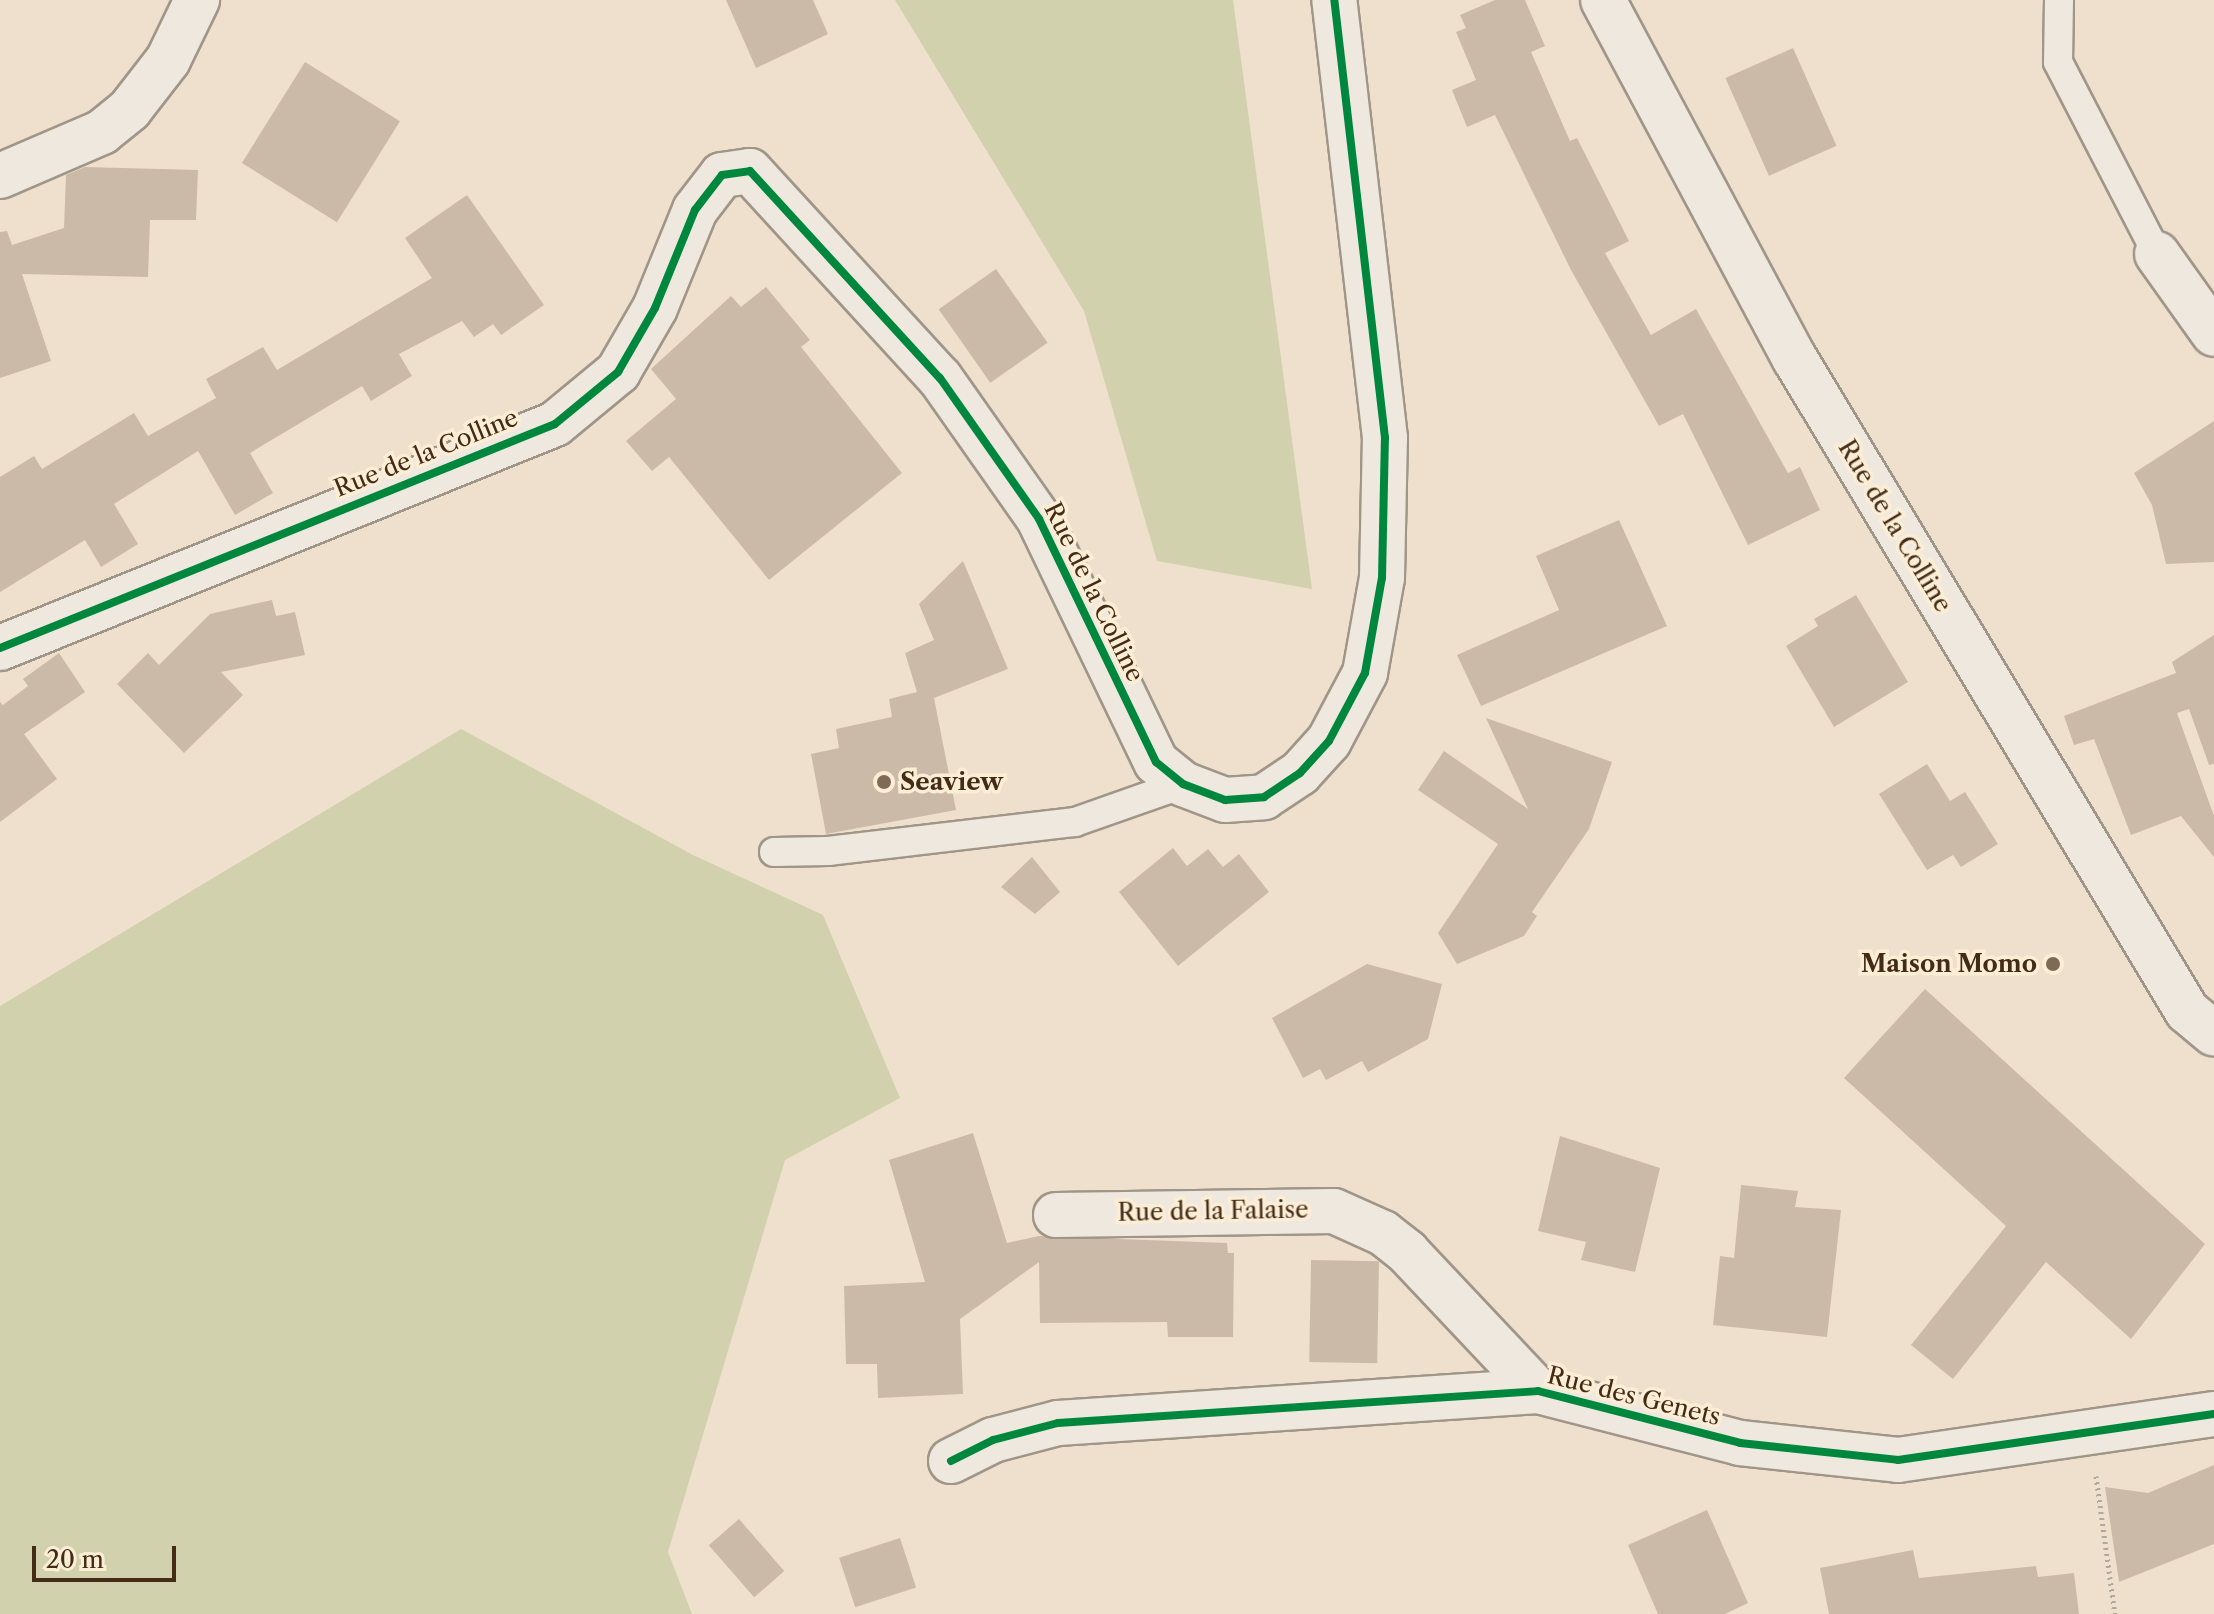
<!DOCTYPE html>
<html>
<head>
<meta charset="utf-8">
<style>
  body { margin:0 }
  #map { position:relative; width:2214px; height:1614px; overflow:hidden; background:#eee0cc; font-family:"Libre Caslon Text",serif }
  div>[style] { position:absolute }
  .green>* { inset:0; background:#d2d1ad }
  .building>* { inset:0; background:#ccbaa9; transform-origin:0 0 }
  .path>* { height:5px; margin-top:-2.5px; transform-origin:0; background:repeating-linear-gradient(90deg,#b0a89e 0 2px,transparent 0 6px) }
  .roads { filter:drop-shadow(2px 0 #a09688) drop-shadow(-2px 0 #a09688) drop-shadow(0 2px #a09688) drop-shadow(0 -2px #a09688) }
  .service>* { height:28px; margin:-14px; padding:0 14px; transform-origin:14px; border-radius:14px; background:#efe8df }
  .minor>* { height:44px; margin:-22px; padding:0 22px; transform-origin:22px; border-radius:22px; background:#efe8df }
  .cycleway>* { height:8px; margin:-4px; padding:0 4px; transform-origin:4px; border-radius:4px; background:#00873e }
  .dots>* { width:22px; height:22px; translate:-50% -50%; box-sizing:border-box; border:4px solid #fcedd5; border-radius:50% }
  span { translate:-50% -50%; white-space:nowrap; text-align:center; line-height:1.15; -webkit-text-stroke:7px #fcedd5; paint-order:stroke }
  .street-label { font-size:24px; color:#432b17 }
  .poi-label { font-size:24px; color:#432b17; font-weight:700 }
  .left { translate:0 -50%; text-align:left }
  .right { translate:-100% -50%; text-align:right }
  .scale { position:absolute; left:32px; top:1546px; width:144px; height:36px; box-sizing:border-box; border:4px solid #432b17; border-top:0; padding-left:10px; font-size:24px; line-height:28px; white-space:nowrap; color:#432b17; -webkit-text-stroke:6px #fcedd5; paint-order:stroke }
</style>
</head>
<body>
<div id="map">
  <div class="green">
    <i style="clip-path:polygon(895px 0,1233px 0,1312px 589px,1157px 561px,1084px 311px)"></i>
    <i style="clip-path:polygon(461px 729px,693px 855px,823px 915px,900px 1098px,785px 1160px,668px 1552px,692px 1614px,0 1614px,0 1006px)"></i>
  </div>
  <div class="building">
    <i style="clip-path:polygon(726px 0,813px 0,828px 34px,756px 68px)"></i>
    <i style="clip-path:polygon(1495px 0,1525px 0,1545px 46px,1531px 52px,1570px 141px,1577px 138px,1629px 241px,1605px 253px,1651px 335px,1696px 309px,1788px 473px,1800px 467px,1820px 510px,1748px 545px,1683px 414px,1659px 426px,1571px 270px,1495px 115px,1467px 127px,1452px 90px,1476px 80px,1456px 32px,1466px 28px,1460px 15px)"></i>
    <i style="left:1793px;top:48px;width:107px;height:74px;rotate:66deg"></i>
    <i style="left:305px;top:62px;width:112px;height:119px;rotate:32deg"></i>
    <i style="clip-path:polygon(85px 167px,198px 170px,196px 220px,150px 220px,148px 277px,22px 274px,51px 361px,0 378px,0 232px,7px 231px,12px 245px,64px 228px,66px 175px)"></i>
    <i style="clip-path:polygon(467px 195px,544px 305px,501px 335px,493px 324px,474px 337px,462px 321px,399px 354px,412px 376px,371px 401px,362px 386px,250px 453px,273px 493px,235px 515px,198px 451px,114px 504px,138px 544px,101px 567px,85px 540px,0 592px,0 477px,34px 456px,42px 469px,134px 413px,148px 436px,216px 398px,206px 379px,263px 347px,277px 370px,432px 278px,405px 238px)"></i>
    <i style="left:996px;top:269px;width:90px;height:70px;rotate:55deg"></i>
    <i style="clip-path:polygon(766px 287px,810px 340px,801px 347px,902px 473px,769px 580px,669px 457px,652px 471px,626px 441px,676px 399px,651px 369px,731px 296px,741px 307px)"></i>
    <i style="clip-path:polygon(2214px 421px,2214px 562px,2166px 564px,2152px 505px,2134px 473px)"></i>
    <i style="clip-path:polygon(1619px 520px,1667px 626px,1481px 706px,1457px 655px,1559px 610px,1536px 556px)"></i>
    <i style="clip-path:polygon(963px 561px,1008px 669px,934px 698px,956px 810px,826px 834px,811px 754px,839px 748px,836px 729px,892px 717px,889px 699px,917px 692px,905px 653px,934px 640px,919px 604px)"></i>
    <i style="clip-path:polygon(1856px 595px,1908px 682px,1834px 727px,1786px 646px,1818px 626px,1814px 619px)"></i>
    <i style="clip-path:polygon(272px 600px,276px 616px,295px 612px,305px 655px,221px 672px,243px 695px,184px 753px,117px 684px,148px 653px,159px 665px,210px 614px)"></i>
    <i style="clip-path:polygon(2214px 635px,2214px 764px,2209px 765px,2189px 709px,2177px 713px,2214px 816px,2214px 857px,2181px 816px,2131px 835px,2094px 739px,2074px 745px,2064px 716px,2176px 673px,2172px 662px)"></i>
    <i style="clip-path:polygon(59px 653px,85px 692px,24px 734px,57px 779px,0 822px,0 702px,3px 705px,28px 686px,23px 679px)"></i>
    <i style="clip-path:polygon(1486px 718px,1612px 762px,1589px 829px,1532px 912px,1537px 916px,1524px 936px,1457px 964px,1438px 933px,1498px 844px,1418px 790px,1444px 751px,1528px 809px)"></i>
    <i style="clip-path:polygon(1927px 764px,1950px 801px,1965px 792px,1998px 844px,1961px 867px,1953px 855px,1927px 870px,1879px 794px)"></i>
    <i style="clip-path:polygon(1173px 848px,1187px 866px,1208px 849px,1223px 867px,1239px 854px,1269px 892px,1178px 966px,1119px 892px)"></i>
    <i style="clip-path:polygon(1032px 857px,1060px 892px,1035px 914px,1001px 887px)"></i>
    <i style="clip-path:polygon(1367px 964px,1442px 984px,1428px 1039px,1368px 1072px,1362px 1061px,1326px 1080px,1320px 1069px,1303px 1078px,1272px 1018px)"></i>
    <i style="clip-path:polygon(1925px 989px,2205px 1244px,2131px 1339px,2046px 1262px,1953px 1379px,1911px 1345px,2006px 1226px,1844px 1078px)"></i>
    <i style="clip-path:polygon(973px 1133px,1007px 1243px,1039px 1236px,1227px 1243px,1228px 1253px,1234px 1253px,1233px 1337px,1168px 1337px,1167px 1322px,1040px 1323px,1039px 1262px,960px 1319px,963px 1394px,878px 1398px,877px 1364px,846px 1364px,844px 1286px,925px 1282px,889px 1160px)"></i>
    <i style="clip-path:polygon(1560px 1136px,1660px 1168px,1635px 1272px,1581px 1260px,1586px 1242px,1538px 1231px)"></i>
    <i style="clip-path:polygon(1741px 1185px,1798px 1191px,1795px 1207px,1841px 1210px,1827px 1337px,1713px 1325px,1720px 1256px,1734px 1258px)"></i>
    <i style="left:1311px;top:1260px;width:68px;height:102px;rotate:1deg"></i>
    <i style="clip-path:polygon(2214px 1465px,2214px 1544px,2119px 1582px,2105px 1487px,2148px 1493px)"></i>
    <i style="clip-path:polygon(1707px 1510px,1748px 1603px,1725px 1614px,1658px 1614px,1628px 1545px)"></i>
    <i style="left:739px;top:1519px;width:69px;height:40px;rotate:49deg"></i>
    <i style="left:900px;top:1538px;width:52px;height:64px;rotate:72deg"></i>
    <i style="clip-path:polygon(1913px 1550px,1919px 1578px,2036px 1566px,2038px 1577px,2074px 1573px,2079px 1614px,1829px 1614px,1820px 1568px)"></i>
  </div>
  <div class="path">
    <i style="left:2096px;top:1476px;width:139px;rotate:82.2deg"></i>
  </div>
  <div class="roads">
    <div class="service">
      <i style="left:2059px;top:0;width:62px;rotate:90.9deg"></i>
      <i style="left:2058px;top:62px;width:216px;rotate:62.7deg"></i>
      <i style="left:774px;top:852px;width:54px;rotate:-1.1deg"></i>
      <i style="left:828px;top:851px;width:249px;rotate:-6.7deg"></i>
      <i style="left:1075px;top:822px;width:114px;rotate:-19.4deg"></i>
    </div>
    <div class="minor">
      <i style="left:1603px;top:0;width:407px;rotate:61.9deg"></i>
      <i style="left:1795px;top:359px;width:761px;rotate:58.98deg"></i>
      <i style="left:2187px;top:1011px;width:35px;rotate:40deg"></i>
      <i style="left:0;top:176px;width:111px;rotate:-23.3deg"></i>
      <i style="left:102px;top:132px;width:36px;rotate:-39deg"></i>
      <i style="left:130px;top:109px;width:62px;rotate:-52.2deg"></i>
      <i style="left:168px;top:60px;width:67px;rotate:-64.2deg"></i>
      <i style="left:2157px;top:254px;width:98px;rotate:54.5deg"></i>
      <i style="left:0;top:648px;width:598px;rotate:-21.98deg"></i>
      <i style="left:555px;top:424px;width:82px;rotate:-39.5deg"></i>
      <i style="left:618px;top:372px;width:74px;rotate:-60deg"></i>
      <i style="left:655px;top:308px;width:106px;rotate:-67.8deg"></i>
      <i style="left:695px;top:210px;width:44px;rotate:-52.4deg"></i>
      <i style="left:722px;top:175px;width:28px;rotate:-8deg"></i>
      <i style="left:750px;top:171px;width:281px;rotate:47.5deg"></i>
      <i style="left:940px;top:378px;width:172px;rotate:54.9deg"></i>
      <i style="left:1039px;top:519px;width:270px;rotate:64.3deg"></i>
      <i style="left:1156px;top:762px;width:35px;rotate:39deg"></i>
      <i style="left:1183px;top:784px;width:45px;rotate:20.9deg"></i>
      <i style="left:1225px;top:800px;width:39px;rotate:-4deg"></i>
      <i style="left:1264px;top:797px;width:43px;rotate:-33.7deg"></i>
      <i style="left:1300px;top:773px;width:43px;rotate:-47.8deg"></i>
      <i style="left:1329px;top:741px;width:77px;rotate:-62.1deg"></i>
      <i style="left:1365px;top:673px;width:97px;rotate:-79.9deg"></i>
      <i style="left:1382px;top:578px;width:140px;rotate:-88.8deg"></i>
      <i style="left:1385px;top:438px;width:441px;rotate:-96.6deg"></i>
      <i style="left:1056px;top:1215px;width:278px;rotate:-0.8deg"></i>
      <i style="left:1334px;top:1211px;width:54px;rotate:24.2deg"></i>
      <i style="left:1383px;top:1233px;width:31px;rotate:38deg"></i>
      <i style="left:1407px;top:1252px;width:191px;rotate:46.7deg"></i>
      <i style="left:951px;top:1461px;width:47px;rotate:-26.6deg"></i>
      <i style="left:993px;top:1440px;width:67px;rotate:-14.7deg"></i>
      <i style="left:1058px;top:1423px;width:481px;rotate:-3.8deg"></i>
      <i style="left:1538px;top:1391px;width:209px;rotate:14.4deg"></i>
      <i style="left:1740px;top:1443px;width:159px;rotate:6.1deg"></i>
      <i style="left:1898px;top:1460px;width:319px;rotate:-8.3deg"></i>
    </div>
  </div>
  <div class="cycleway">
    <i style="left:0;top:648px;width:598px;rotate:-21.98deg"></i>
    <i style="left:555px;top:424px;width:82px;rotate:-39.5deg"></i>
    <i style="left:618px;top:372px;width:74px;rotate:-60deg"></i>
    <i style="left:655px;top:308px;width:106px;rotate:-67.8deg"></i>
    <i style="left:695px;top:210px;width:44px;rotate:-52.4deg"></i>
    <i style="left:722px;top:175px;width:28px;rotate:-8deg"></i>
    <i style="left:750px;top:171px;width:281px;rotate:47.5deg"></i>
    <i style="left:940px;top:378px;width:172px;rotate:54.9deg"></i>
    <i style="left:1039px;top:519px;width:270px;rotate:64.3deg"></i>
    <i style="left:1156px;top:762px;width:35px;rotate:39deg"></i>
    <i style="left:1183px;top:784px;width:45px;rotate:20.9deg"></i>
    <i style="left:1225px;top:800px;width:39px;rotate:-4deg"></i>
    <i style="left:1264px;top:797px;width:43px;rotate:-33.7deg"></i>
    <i style="left:1300px;top:773px;width:43px;rotate:-47.8deg"></i>
    <i style="left:1329px;top:741px;width:77px;rotate:-62.1deg"></i>
    <i style="left:1365px;top:673px;width:97px;rotate:-79.9deg"></i>
    <i style="left:1382px;top:578px;width:140px;rotate:-88.8deg"></i>
    <i style="left:1385px;top:438px;width:441px;rotate:-96.6deg"></i>
    <i style="left:951px;top:1461px;width:47px;rotate:-26.6deg"></i>
    <i style="left:993px;top:1440px;width:67px;rotate:-14.7deg"></i>
    <i style="left:1058px;top:1423px;width:481px;rotate:-3.8deg"></i>
    <i style="left:1538px;top:1391px;width:209px;rotate:14.4deg"></i>
    <i style="left:1740px;top:1443px;width:159px;rotate:6.1deg"></i>
    <i style="left:1898px;top:1460px;width:319px;rotate:-8.3deg"></i>
  </div>
  <div class="dots">
    <i style="left:884px;top:782px;background:#7f6a56"></i>
    <i style="left:2053px;top:964px;background:#7f6a56"></i>
  </div>
  <div class="street-label">
    <span style="left:426px;top:453px;rotate:-22deg">Rue de la Colline</span>
    <span style="left:1895px;top:526px;rotate:59deg">Rue de la Colline</span>
    <span style="left:1094px;top:592px;rotate:64deg">Rue de la Colline</span>
    <span style="left:1213px;top:1211px;rotate:-1deg">Rue de la Falaise</span>
    <span style="left:1634px;top:1396px;rotate:14deg">Rue des Genets</span>
  </div>
  <div class="poi-label">
    <span class="left" style="left:900px;top:782px">Seaview</span>
    <span class="right" style="left:2037px;top:964px">Maison Momo</span>
  </div>
  <div class="scale">20 m</div>
</div>
</body>
</html>
